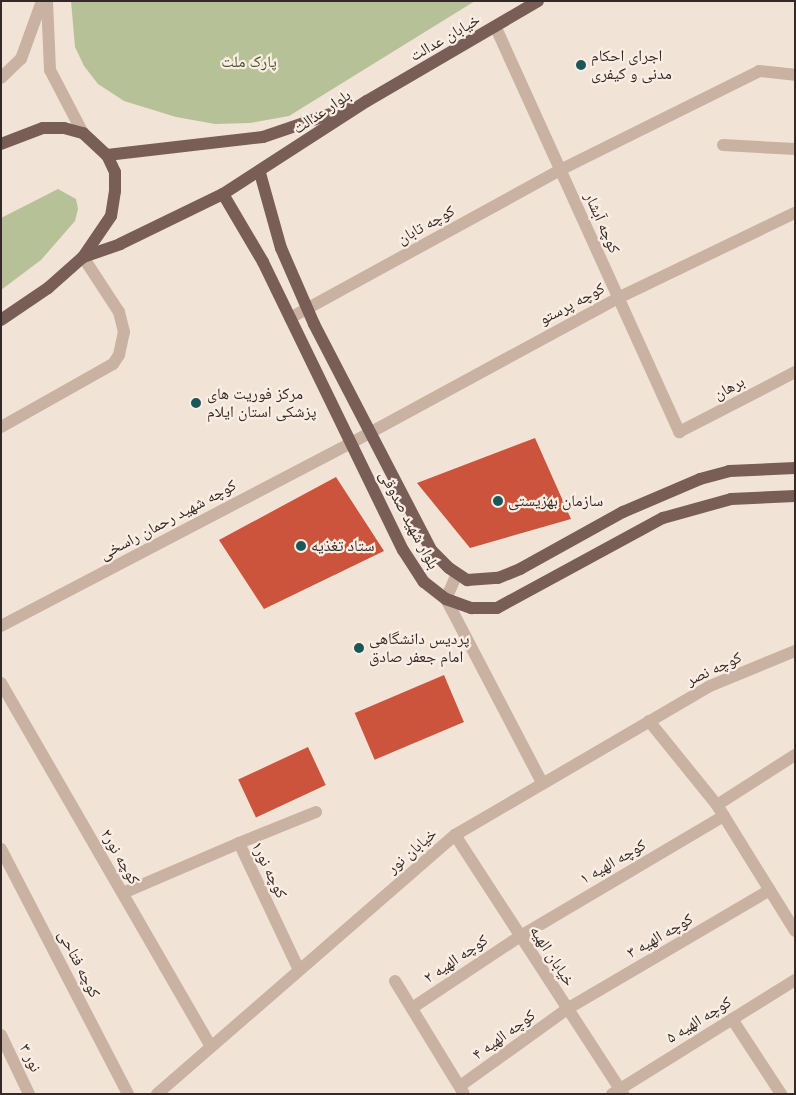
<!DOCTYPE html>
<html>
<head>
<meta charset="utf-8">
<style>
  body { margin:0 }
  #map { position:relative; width:796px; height:1095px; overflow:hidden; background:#f2e3d7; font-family:Raleway,"Noto Naskh Arabic",sans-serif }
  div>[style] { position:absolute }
  .green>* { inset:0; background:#b7c197 }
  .building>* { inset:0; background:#cc533c; transform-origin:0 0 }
  .minor>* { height:12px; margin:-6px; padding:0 6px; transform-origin:6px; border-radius:6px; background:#cab2a3 }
  .major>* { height:12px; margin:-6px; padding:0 6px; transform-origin:6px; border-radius:6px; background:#785e56 }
  .dots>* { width:14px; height:14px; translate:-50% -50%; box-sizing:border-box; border:2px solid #faeee4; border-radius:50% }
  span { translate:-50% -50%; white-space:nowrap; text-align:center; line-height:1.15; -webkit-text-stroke:4.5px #faeee4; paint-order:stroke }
  .street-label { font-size:16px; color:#352925 }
  .poi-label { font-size:16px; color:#352925 }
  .left { translate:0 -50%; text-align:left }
  .park-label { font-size:16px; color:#485428 }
  .frame { position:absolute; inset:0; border:2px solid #352925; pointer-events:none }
</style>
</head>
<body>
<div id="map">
  <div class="green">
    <i style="clip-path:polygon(71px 1px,475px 1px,289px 116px,250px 123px,215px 124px,176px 117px,124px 101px,98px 84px,84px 66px,75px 47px)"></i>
    <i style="clip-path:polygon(58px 189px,76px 199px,78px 209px,75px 221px,41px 260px,1px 290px,1px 218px)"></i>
  </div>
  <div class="building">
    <i style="clip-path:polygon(535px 438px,571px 519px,470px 548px,417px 483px)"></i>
    <i style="clip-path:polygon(336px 477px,384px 551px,264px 609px,219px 540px)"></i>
    <i style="left:444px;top:675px;width:51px;height:97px;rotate:67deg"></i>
    <i style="left:308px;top:747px;width:42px;height:77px;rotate:65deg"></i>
  </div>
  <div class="minor">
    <i style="left:47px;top:1px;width:69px;rotate:87.5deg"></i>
    <i style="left:50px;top:70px;width:71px;rotate:62.4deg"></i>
    <i style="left:496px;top:28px;width:444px;rotate:65.6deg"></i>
    <i style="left:679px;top:432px;width:131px;rotate:-27.3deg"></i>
    <i style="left:1px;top:78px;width:28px;rotate:-44deg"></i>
    <i style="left:21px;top:59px;width:62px;rotate:-70.1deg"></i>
    <i style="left:723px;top:145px;width:72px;rotate:3.2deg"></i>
    <i style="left:290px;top:318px;width:308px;rotate:-28.7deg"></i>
    <i style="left:560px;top:170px;width:222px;rotate:-26.4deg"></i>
    <i style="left:759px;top:71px;width:36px;rotate:6deg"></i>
    <i style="left:1px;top:427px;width:129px;rotate:-29.4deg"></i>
    <i style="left:113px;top:364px;width:11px;rotate:-56deg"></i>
    <i style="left:119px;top:355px;width:24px;rotate:-78deg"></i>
    <i style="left:124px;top:332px;width:21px;rotate:-104deg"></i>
    <i style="left:119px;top:312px;width:66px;rotate:-123.2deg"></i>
    <i style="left:457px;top:574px;width:27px;rotate:114deg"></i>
    <i style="left:446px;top:599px;width:208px;rotate:62.4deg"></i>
    <i style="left:1px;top:626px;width:395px;rotate:-27.6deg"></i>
    <i style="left:351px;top:443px;width:304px;rotate:-28.5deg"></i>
    <i style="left:618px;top:298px;width:196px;rotate:-25.7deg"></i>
    <i style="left:1px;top:683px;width:420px;rotate:60deg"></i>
    <i style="left:649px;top:721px;width:108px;rotate:51deg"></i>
    <i style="left:717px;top:805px;width:148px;rotate:58.2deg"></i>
    <i style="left:717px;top:805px;width:93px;rotate:-32.7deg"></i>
    <i style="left:455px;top:835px;width:309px;rotate:57deg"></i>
    <i style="left:239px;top:843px;width:83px;rotate:-21.9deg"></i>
    <i style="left:1px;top:849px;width:276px;rotate:62.6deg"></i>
    <i style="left:123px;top:893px;width:126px;rotate:-23.3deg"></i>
    <i style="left:239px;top:843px;width:140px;rotate:64.7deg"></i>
    <i style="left:395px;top:981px;width:132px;rotate:58.6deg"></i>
    <i style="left:412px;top:1008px;width:128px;rotate:-33.6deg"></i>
    <i style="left:519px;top:937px;width:238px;rotate:-30.6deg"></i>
    <i style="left:732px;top:1019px;width:90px;rotate:56.8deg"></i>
    <i style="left:1px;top:1035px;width:65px;rotate:64.6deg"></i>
    <i style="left:460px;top:1086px;width:132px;rotate:-35.7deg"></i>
    <i style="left:567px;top:1009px;width:235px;rotate:-30.4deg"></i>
    <i style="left:157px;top:1094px;width:395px;rotate:-41deg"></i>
    <i style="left:455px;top:835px;width:295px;rotate:-30.3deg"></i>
    <i style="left:710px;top:686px;width:92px;rotate:-22.4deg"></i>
    <i style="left:612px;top:1094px;width:216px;rotate:-31.9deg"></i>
  </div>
  <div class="major">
    <i style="left:1px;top:144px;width:45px;rotate:-20.9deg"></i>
    <i style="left:43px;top:128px;width:21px"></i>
    <i style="left:64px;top:128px;width:20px;rotate:15deg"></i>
    <i style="left:83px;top:133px;width:33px;rotate:43deg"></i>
    <i style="left:107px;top:155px;width:19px;rotate:65deg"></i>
    <i style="left:115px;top:172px;width:19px;rotate:90deg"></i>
    <i style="left:115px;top:191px;width:25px;rotate:99deg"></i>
    <i style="left:111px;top:216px;width:50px;rotate:124.3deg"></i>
    <i style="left:83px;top:257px;width:47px;rotate:138.5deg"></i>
    <i style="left:48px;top:288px;width:57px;rotate:145.8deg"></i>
    <i style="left:107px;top:155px;width:157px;rotate:-6.6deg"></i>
    <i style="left:263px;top:137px;width:93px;rotate:-18.8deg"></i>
    <i style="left:260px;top:173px;width:78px;rotate:74.4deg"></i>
    <i style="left:281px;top:248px;width:83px;rotate:66.5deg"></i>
    <i style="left:314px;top:324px;width:254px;rotate:62.6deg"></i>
    <i style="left:431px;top:550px;width:25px;rotate:45deg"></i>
    <i style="left:449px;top:568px;width:22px;rotate:34deg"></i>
    <i style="left:467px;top:580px;width:31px;rotate:-4deg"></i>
    <i style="left:498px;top:578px;width:24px;rotate:-22deg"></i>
    <i style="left:520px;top:569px;width:118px;rotate:-29deg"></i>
    <i style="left:623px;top:512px;width:84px;rotate:-23.2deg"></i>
    <i style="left:700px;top:479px;width:30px;rotate:-15deg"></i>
    <i style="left:729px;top:471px;width:66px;rotate:-2.6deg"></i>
    <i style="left:223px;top:194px;width:79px;rotate:59.5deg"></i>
    <i style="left:263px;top:262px;width:320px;rotate:64.1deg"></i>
    <i style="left:403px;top:550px;width:38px;rotate:57deg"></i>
    <i style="left:424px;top:582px;width:28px;rotate:38deg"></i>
    <i style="left:446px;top:599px;width:27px;rotate:20deg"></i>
    <i style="left:471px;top:608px;width:26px"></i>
    <i style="left:497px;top:608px;width:189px;rotate:-28.5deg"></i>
    <i style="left:663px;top:518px;width:71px;rotate:-15.6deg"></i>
    <i style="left:731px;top:499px;width:64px;rotate:-2.7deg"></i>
    <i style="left:83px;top:257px;width:39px;rotate:-19deg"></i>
    <i style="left:120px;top:244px;width:114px;rotate:-25.9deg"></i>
    <i style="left:223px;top:194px;width:171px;rotate:-32.9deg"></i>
    <i style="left:367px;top:101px;width:198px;rotate:-30.3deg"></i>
  </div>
  <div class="dots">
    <i style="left:581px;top:65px;background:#195857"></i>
    <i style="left:196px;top:403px;background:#195857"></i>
    <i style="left:498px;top:501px;background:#195857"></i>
    <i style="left:301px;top:546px;background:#195857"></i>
    <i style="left:359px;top:648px;background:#195857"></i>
  </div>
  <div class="street-label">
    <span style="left:445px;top:38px;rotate:-30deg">خیابان عدالت</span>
    <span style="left:322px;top:112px;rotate:-34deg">بلوار عدالت</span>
    <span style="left:602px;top:223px;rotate:66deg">کوچه آبشار</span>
    <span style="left:426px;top:225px;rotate:-29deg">کوچه تابان</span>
    <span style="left:572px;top:304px;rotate:-28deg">کوچه پرستو</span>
    <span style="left:729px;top:388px;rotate:-28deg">برهان</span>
    <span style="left:168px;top:520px;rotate:-28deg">کوچه شهید رحمان راسخی</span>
    <span style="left:409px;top:520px;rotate:62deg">بلوار شهید صدوقی</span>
    <span style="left:714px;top:669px;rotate:-25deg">کوچه نصر</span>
    <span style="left:412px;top:851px;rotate:-41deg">خیابان نور</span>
    <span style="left:120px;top:857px;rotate:60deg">کوچه نور۲</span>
    <span style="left:613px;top:862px;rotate:-30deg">کوچه الهیه ۱</span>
    <span style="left:269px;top:870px;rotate:64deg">کوچه نور۱</span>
    <span style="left:660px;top:936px;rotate:-30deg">کوچه الهیه ۳</span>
    <span style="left:552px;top:956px;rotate:57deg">خیابان الهیه</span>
    <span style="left:456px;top:959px;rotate:-34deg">کوچه الهیه ۲</span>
    <span style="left:79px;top:964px;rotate:63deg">کوچه فتاحی</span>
    <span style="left:699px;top:1020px;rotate:-32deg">کوچه الهیه ۵</span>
    <span style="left:504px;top:1035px;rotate:-36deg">کوچه الهیه ۴</span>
    <span style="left:30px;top:1058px;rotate:64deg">نور ۳</span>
  </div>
  <div class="poi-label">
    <span class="left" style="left:591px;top:65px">اجرای احکام<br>مدنی و کیفری</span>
    <span class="left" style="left:207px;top:403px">مرکز فوریت های<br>پزشکی استان ایلام</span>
    <span class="left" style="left:508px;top:501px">سازمان بهزیستی</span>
    <span class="left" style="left:311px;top:546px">ستاد تغذیه</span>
    <span class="left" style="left:369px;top:648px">پردیس دانشگاهی<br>امام جعفر صادق</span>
  </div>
  <div class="park-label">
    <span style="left:249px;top:62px">پارک ملت</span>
  </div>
  <div class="frame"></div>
</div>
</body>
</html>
